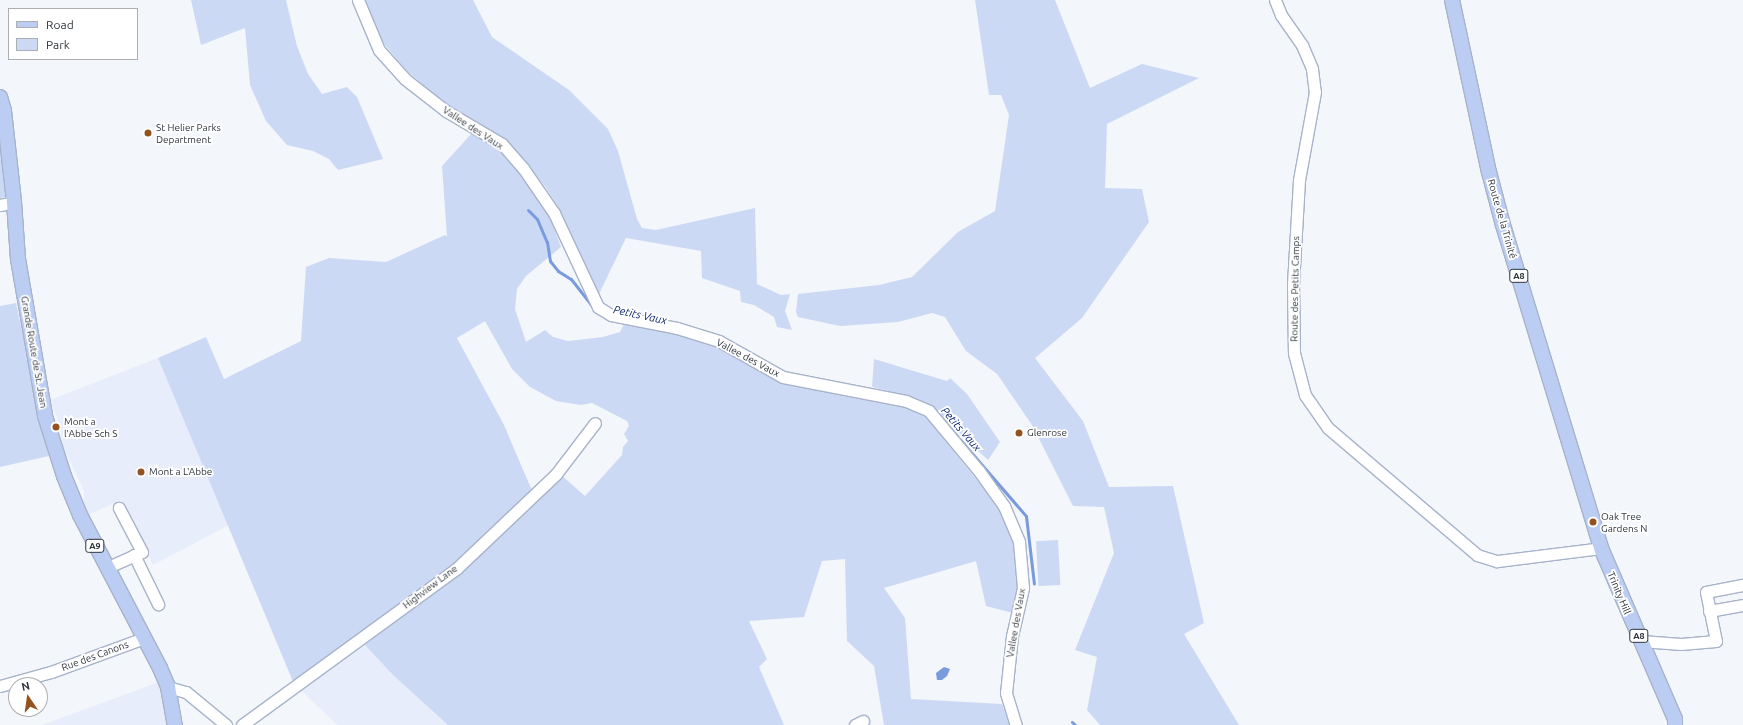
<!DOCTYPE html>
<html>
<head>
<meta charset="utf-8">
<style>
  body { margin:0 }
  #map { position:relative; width:1743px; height:725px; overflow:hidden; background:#f3f6fa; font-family:Ubuntu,sans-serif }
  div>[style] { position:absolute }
  .built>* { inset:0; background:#e7edfa }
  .green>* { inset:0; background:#ccd9f5; transform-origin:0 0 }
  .water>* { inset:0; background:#7a9ade }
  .stream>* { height:3px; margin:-1.5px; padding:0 1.5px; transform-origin:1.5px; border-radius:1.5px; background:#7a9ade }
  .roads { filter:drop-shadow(1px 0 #a7b3ca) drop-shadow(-1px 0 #a7b3ca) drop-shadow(0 1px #a7b3ca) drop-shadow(0 -1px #a7b3ca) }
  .minor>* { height:11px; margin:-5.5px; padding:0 5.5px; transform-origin:5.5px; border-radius:5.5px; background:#fff }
  .major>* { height:14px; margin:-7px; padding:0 7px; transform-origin:7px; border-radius:7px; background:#bbcdf3 }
  .dots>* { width:11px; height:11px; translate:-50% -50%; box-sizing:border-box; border:2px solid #fff; border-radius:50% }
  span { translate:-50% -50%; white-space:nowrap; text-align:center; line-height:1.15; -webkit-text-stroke:3.5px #fff; paint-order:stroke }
  .shield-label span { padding:1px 3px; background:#fff; border:1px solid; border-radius:3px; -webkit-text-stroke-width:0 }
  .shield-label { font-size:9px; color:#2f343d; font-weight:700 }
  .poi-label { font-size:10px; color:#2f343d }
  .left { translate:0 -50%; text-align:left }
  .street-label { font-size:10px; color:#2f343d }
  .water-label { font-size:11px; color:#092370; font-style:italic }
  .legend { position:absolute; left:8px; top:8px; width:130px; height:52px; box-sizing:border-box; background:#fff; border:1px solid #acaeb1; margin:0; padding:5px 7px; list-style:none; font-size:12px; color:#2f343d }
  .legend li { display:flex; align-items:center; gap:8px; height:20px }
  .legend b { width:20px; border:1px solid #acaeb1 }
  .north { position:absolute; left:8px; top:677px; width:40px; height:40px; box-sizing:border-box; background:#fff; border:1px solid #acaeb1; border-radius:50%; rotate:347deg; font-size:11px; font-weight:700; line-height:16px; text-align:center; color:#2f343d }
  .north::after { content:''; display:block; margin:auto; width:14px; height:18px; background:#93521e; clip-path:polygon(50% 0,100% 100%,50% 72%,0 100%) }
</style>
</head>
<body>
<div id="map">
  <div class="built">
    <i style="clip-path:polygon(158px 358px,229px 525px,153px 565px,121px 500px,88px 515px,84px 504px,84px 491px,63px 446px,60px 425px,50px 400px)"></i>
    <i style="clip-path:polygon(365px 645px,393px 675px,448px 725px,337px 725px,301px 690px)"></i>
    <i style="clip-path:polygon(159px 682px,167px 725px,42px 725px)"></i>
  </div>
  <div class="green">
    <i style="clip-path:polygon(191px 0,286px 0,297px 46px,308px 74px,322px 94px,347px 87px,357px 97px,383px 159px,338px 170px,329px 159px,313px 151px,287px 145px,266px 121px,250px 85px,245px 28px,201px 45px)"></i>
    <i style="clip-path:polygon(365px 0,473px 0,492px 37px,569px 90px,608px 129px,618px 151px,637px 219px,642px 228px,656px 230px,755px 208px,757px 284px,781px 295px,790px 294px,785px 311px,792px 330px,777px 327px,774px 317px,754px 305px,741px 302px,740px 291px,702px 278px,701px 251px,626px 238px,599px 294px,557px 205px,544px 185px,511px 147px,494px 132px,444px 103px,406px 70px,381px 40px)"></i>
    <i style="clip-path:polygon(975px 0,1055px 0,1090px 88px,1142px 64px,1199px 78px,1107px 124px,1105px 188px,1142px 189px,1149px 222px,1082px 318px,1035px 358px,1083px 421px,1109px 487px,1173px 486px,1204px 623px,1184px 634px,1239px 725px,1100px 725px,1087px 710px,1097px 657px,1075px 650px,1114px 553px,1104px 507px,1073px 506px,1032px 425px,997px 374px,966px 351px,945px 317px,932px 313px,898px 322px,840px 326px,798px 317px,796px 312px,798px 294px,879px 285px,912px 277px,958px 232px,995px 211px,1009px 115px,1001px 95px,989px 95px)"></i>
    <i style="clip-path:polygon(0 131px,7px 197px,0 198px)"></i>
    <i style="clip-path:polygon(472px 133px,501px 152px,533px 189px,550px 217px,561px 247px,526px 276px,517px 289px,515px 309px,526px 342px,545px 330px,553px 337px,568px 341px,603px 337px,620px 332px,624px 324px,658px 329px,716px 347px,780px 383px,904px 407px,925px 416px,998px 506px,1014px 544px,1017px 588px,1013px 613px,986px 606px,976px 561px,884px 588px,905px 618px,911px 699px,1002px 704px,1010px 725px,884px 725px,874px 666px,847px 641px,845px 559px,822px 561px,804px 617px,749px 621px,767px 659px,759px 667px,784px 725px,448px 725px,393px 675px,365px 645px,460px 570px,561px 475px,585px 496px,622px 455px,623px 447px,628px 441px,624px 434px,629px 426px,627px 421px,592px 403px,581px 405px,556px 401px,530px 387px,512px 369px,485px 321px,457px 338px,504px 425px,533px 493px,458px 563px,294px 684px,158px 358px,206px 337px,224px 379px,301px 341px,306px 267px,329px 258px,386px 262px,445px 235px,447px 237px,442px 166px)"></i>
    <i style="clip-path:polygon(16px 303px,49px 456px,0 467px,0 306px)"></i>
    <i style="clip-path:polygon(874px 359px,947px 381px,950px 378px,967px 394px,1000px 442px,988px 460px,934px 409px,909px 396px,872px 387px)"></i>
    <i style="left:1058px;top:540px;width:45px;height:22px;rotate:87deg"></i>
  </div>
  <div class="water">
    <i style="clip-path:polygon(944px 667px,950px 669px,947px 676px,942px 680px,937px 680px,936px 673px)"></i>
  </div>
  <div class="stream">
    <i style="left:528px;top:210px;width:13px;rotate:45deg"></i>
    <i style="left:537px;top:219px;width:25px;rotate:67deg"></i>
    <i style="left:547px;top:242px;width:19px;rotate:81deg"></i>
    <i style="left:550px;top:261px;width:13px;rotate:51deg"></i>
    <i style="left:558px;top:271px;width:15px;rotate:32deg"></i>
    <i style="left:571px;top:279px;width:37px;rotate:52deg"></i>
    <i style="left:944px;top:421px;width:125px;rotate:49.2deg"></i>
    <i style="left:1026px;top:516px;width:68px;rotate:83.3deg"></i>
    <i style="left:1072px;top:722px;width:4px;rotate:45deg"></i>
  </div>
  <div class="roads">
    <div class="minor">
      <i style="left:358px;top:0;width:54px;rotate:67.2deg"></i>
      <i style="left:379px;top:50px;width:39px;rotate:48deg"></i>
      <i style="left:405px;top:79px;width:52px;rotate:38deg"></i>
      <i style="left:446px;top:111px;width:65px;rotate:30.5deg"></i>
      <i style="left:502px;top:144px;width:32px;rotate:49deg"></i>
      <i style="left:523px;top:168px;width:55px;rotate:55.4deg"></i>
      <i style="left:554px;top:213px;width:104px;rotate:64.9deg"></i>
      <i style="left:598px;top:307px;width:15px;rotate:32deg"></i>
      <i style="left:611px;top:315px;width:67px;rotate:11.1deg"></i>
      <i style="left:677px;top:328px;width:44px;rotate:17.2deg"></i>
      <i style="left:719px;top:341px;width:73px;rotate:29.4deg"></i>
      <i style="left:783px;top:377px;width:125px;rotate:11deg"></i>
      <i style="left:906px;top:401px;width:25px;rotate:23deg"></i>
      <i style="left:929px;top:411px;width:78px;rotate:50.2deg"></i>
      <i style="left:979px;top:471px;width:43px;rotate:54.5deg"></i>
      <i style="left:1004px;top:506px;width:39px;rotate:67deg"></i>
      <i style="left:1019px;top:542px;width:46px;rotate:85deg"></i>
      <i style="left:1023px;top:588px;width:49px;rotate:102.9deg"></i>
      <i style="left:1012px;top:636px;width:57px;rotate:96deg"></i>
      <i style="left:1006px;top:693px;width:34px;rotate:73deg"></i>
      <i style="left:1275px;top:0;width:16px;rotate:68deg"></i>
      <i style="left:1281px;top:15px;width:37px;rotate:55deg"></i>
      <i style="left:1302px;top:45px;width:26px;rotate:67deg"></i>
      <i style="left:1312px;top:69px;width:23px;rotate:83deg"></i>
      <i style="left:1315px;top:92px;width:89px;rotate:100.3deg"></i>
      <i style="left:1299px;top:180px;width:104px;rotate:93.3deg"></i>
      <i style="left:1293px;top:284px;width:69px;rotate:89.2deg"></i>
      <i style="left:1294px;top:353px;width:43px;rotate:75.3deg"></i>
      <i style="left:1305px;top:395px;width:40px;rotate:55.1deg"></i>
      <i style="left:1328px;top:428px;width:196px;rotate:40.4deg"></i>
      <i style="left:1477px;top:555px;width:21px;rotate:17deg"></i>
      <i style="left:1497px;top:561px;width:105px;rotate:-7.1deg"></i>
      <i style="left:0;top:205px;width:14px;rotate:-12deg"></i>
      <i style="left:134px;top:555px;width:55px;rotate:63.9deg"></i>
      <i style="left:106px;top:568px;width:39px;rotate:-24deg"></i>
      <i style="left:142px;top:552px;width:50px;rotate:-117.6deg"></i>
      <i style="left:1709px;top:611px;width:35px;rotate:-10deg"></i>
      <i style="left:1641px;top:641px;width:40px;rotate:4.3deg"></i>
      <i style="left:1681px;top:644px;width:35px;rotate:-5deg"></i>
      <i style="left:1716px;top:641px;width:50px;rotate:-101.5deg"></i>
      <i style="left:1706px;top:592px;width:38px;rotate:-11deg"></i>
      <i style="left:0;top:686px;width:53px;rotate:-15.4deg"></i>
      <i style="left:51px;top:672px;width:99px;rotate:-20.1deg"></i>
      <i style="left:168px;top:687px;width:19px;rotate:16deg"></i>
      <i style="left:186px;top:692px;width:52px;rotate:39.5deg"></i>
      <i style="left:242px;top:725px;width:265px;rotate:-36.1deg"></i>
      <i style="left:456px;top:569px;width:138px;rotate:-43.5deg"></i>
      <i style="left:556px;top:474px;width:64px;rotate:-52.6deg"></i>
      <i style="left:855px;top:725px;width:9px;rotate:-27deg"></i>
    </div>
    <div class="major">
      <i style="left:1452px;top:0;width:176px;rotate:77.9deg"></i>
      <i style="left:1489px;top:172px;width:55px;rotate:75.2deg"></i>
      <i style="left:1503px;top:225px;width:338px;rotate:73.1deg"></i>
      <i style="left:1601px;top:548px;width:186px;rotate:66.6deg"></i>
      <i style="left:1675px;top:719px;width:6px;rotate:90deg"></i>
      <i style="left:0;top:97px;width:15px;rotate:74deg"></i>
      <i style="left:4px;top:111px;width:92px;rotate:83.7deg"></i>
      <i style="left:14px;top:202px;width:57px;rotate:86deg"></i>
      <i style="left:18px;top:259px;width:159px;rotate:80.2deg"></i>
      <i style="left:45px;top:416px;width:63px;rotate:72.4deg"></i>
      <i style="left:64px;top:476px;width:42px;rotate:67.7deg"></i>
      <i style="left:80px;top:515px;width:173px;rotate:62.4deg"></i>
      <i style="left:160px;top:668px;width:21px;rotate:67deg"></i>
      <i style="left:168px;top:687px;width:39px;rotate:80deg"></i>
    </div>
  </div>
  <div class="dots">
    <i style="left:148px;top:133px;background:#93521e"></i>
    <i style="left:56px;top:427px;background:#93521e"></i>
    <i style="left:1019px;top:433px;background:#93521e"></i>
    <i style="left:141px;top:472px;background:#93521e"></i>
    <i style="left:1593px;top:522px;background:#93521e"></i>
  </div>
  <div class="shield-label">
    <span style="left:1519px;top:276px">A8</span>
    <span style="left:95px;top:546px">A9</span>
    <span style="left:1639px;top:636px">A8</span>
  </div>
  <div class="poi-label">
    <span class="left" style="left:156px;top:133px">St Helier Parks<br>Department</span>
    <span class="left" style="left:64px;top:427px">Mont a<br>l'Abbe Sch S</span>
    <span class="left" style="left:1027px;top:433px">Glenrose</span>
    <span class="left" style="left:149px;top:472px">Mont a L'Abbe</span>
    <span class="left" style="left:1601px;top:522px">Oak Tree<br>Gardens N</span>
  </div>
  <div class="street-label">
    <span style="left:473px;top:128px;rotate:33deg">Vallee des Vaux</span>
    <span style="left:1502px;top:219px;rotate:74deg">Route de la Trinité</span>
    <span style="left:1295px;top:289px;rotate:-89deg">Route des Petits Camps</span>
    <span style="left:34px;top:352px;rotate:80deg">Grande Route de St. Jean</span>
    <span style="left:748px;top:358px;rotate:28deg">Vallee des Vaux</span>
    <span style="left:430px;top:587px;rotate:-37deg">Highview Lane</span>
    <span style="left:1619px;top:593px;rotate:67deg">Trinity Hill</span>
    <span style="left:1016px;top:623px;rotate:-80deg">Vallee des Vaux</span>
    <span style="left:95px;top:656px;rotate:-20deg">Rue des Canons</span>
  </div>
  <div class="water-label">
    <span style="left:640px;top:315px;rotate:12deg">Petits Vaux</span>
    <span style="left:961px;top:429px;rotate:49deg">Petits Vaux</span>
  </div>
  <ul class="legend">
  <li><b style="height:5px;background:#bbcdf3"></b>Road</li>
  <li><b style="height:11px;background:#ccd9f5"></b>Park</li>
  </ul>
  <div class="north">N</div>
</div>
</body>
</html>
